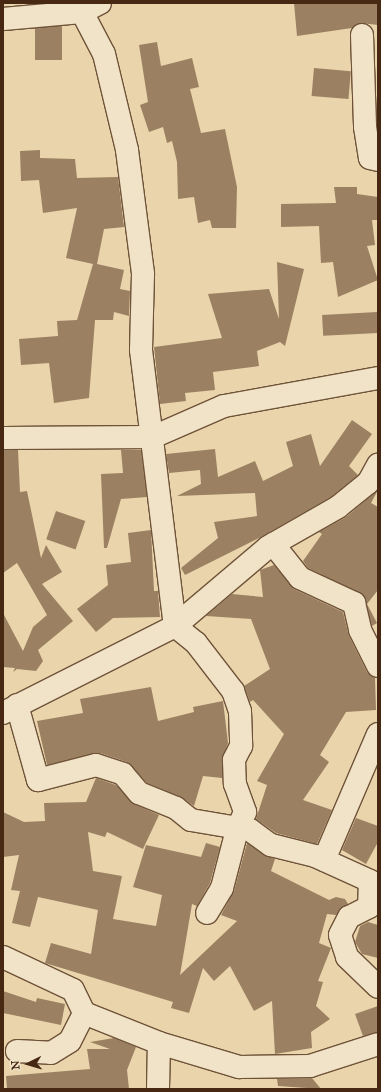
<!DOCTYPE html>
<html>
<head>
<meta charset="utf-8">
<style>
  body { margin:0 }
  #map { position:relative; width:381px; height:1092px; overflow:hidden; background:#e9d4ab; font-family:"IM FELL Great Primer",serif }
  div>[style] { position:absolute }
  .building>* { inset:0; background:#9b8162; transform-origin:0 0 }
  .roads { filter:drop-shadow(1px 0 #6f5339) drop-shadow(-1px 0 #6f5339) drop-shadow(0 1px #6f5339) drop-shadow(0 -1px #6f5339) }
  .minor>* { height:22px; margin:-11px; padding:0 11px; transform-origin:11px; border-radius:11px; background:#f1e3c8 }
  span { translate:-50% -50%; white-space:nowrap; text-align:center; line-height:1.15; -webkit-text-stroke:3.5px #f1e3c8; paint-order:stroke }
  .frame { position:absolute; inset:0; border:4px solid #462813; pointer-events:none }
  .north { position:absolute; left:8px; top:1044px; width:40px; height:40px; -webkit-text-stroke:3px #f1e3c8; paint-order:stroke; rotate:265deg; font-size:11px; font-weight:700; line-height:16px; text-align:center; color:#462813 }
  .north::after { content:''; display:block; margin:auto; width:14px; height:18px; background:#462813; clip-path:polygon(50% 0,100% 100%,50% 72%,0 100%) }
</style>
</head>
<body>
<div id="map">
  <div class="building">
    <i style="clip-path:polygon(294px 3px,378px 3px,378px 25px,361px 23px,352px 28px,297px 36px)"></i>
    <i style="left:62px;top:26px;width:34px;height:27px;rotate:90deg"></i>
    <i style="clip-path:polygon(157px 42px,161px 66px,192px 58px,199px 87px,190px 89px,201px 133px,225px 129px,237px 187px,236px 228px,212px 228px,210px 220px,198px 223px,194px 197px,178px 199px,177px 162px,172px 141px,167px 143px,163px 127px,149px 132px,140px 105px,148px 102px,139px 45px)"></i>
    <i style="left:314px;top:68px;width:37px;height:28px;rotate:5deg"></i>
    <i style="clip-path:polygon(40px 150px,40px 158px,75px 159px,77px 178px,118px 177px,124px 227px,104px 229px,97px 264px,124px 270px,120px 289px,130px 291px,129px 316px,114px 312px,113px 320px,95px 320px,89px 398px,54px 403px,49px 363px,21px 365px,19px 339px,58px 336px,57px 321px,77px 320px,93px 264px,66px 258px,77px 208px,43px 213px,39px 180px,21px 181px,20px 151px)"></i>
    <i style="clip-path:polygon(334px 187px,357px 187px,357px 194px,378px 197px,378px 220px,372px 220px,375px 245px,367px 246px,378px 280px,338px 297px,333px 262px,321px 263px,319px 226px,281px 227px,281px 204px,336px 203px)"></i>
    <i style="clip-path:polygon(277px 262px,304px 269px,285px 346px,280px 342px,257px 351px,259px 366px,213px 372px,215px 390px,185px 393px,186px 401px,160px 404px,154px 347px,222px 338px,208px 294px,269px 289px,279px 319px)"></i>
    <i style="left:377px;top:312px;width:21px;height:55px;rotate:87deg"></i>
    <i style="clip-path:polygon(352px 420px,372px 434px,349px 466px,358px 475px,331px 497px,259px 538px,185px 575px,181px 568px,218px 538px,214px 522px,257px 516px,255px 493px,177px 496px,201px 484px,200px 470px,169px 473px,166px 454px,215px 449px,218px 477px,255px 461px,263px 481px,293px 466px,286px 442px,311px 434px,320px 466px)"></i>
    <i style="clip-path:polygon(3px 450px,18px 450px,20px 492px,27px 491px,41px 558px,46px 545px,62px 572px,42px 584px,73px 621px,38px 650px,43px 661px,36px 671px,17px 669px,13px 672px,15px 668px,3px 667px,3px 613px,23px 651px,33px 627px,47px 615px,17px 563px,3px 573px)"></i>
    <i style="clip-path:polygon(121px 450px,141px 450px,147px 497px,121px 499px,107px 548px,104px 548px,101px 474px,123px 473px)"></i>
    <i style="clip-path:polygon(378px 490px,371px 503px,378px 507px,378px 590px,367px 604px,377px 623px,372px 626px,363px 595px,308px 568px,303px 561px,322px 534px,319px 532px,346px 517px)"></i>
    <i style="left:56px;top:511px;width:31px;height:30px;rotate:19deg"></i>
    <i style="clip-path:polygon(151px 530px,154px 591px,158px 591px,160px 617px,113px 618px,96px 632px,77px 609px,108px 585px,106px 565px,131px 562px,128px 533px)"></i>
    <i style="clip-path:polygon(274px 565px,294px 589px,343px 612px,349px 636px,367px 672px,375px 678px,376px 710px,346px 712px,320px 755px,329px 762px,303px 800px,332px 810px,317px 844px,276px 833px,256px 819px,267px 785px,257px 781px,284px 734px,253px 700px,250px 702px,244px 686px,270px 669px,251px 619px,206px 616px,232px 594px,263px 597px,260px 570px)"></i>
    <i style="clip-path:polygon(151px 687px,158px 721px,194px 712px,193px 707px,223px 701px,228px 743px,222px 760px,222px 778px,203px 776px,194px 806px,181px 797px,147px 783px,127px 762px,100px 753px,47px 765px,37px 721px,83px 713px,80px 699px)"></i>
    <i style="clip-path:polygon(96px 778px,116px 785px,134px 804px,159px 815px,143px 849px,107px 832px,105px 837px,88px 832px,93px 871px,122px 876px,113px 919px,156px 926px,162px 895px,133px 887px,146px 845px,201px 857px,206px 843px,220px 847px,210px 883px,197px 906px,192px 904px,180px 975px,237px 921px,221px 915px,234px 891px,247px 843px,275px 859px,271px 871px,329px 900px,336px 897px,345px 899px,348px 904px,336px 915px,327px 914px,319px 943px,331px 948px,318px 981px,323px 982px,316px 1006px,330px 1019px,311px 1032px,312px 1048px,275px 1054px,272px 1001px,254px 1011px,230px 966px,214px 981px,203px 968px,189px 1013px,171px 1008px,173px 1002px,45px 963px,51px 943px,91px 954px,98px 910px,38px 897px,30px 927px,12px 923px,20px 891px,11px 890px,19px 855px,3px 857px,3px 812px,24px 822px,45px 821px,44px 803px,86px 802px)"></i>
    <i style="clip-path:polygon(356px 818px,378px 826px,378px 842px,366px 864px,342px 850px)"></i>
    <i style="clip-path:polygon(368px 922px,378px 925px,378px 958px,362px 954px,355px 942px,360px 926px)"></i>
    <i style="clip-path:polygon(3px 991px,36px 1002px,37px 998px,65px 1004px,61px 1025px,3px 1013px)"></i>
    <i style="clip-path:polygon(378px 1006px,378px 1032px,363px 1036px,355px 1014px)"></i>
    <i style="clip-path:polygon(114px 1038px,136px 1047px,127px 1070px,129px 1089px,7px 1089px,6px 1076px,90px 1069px,87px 1049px,110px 1049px,90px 1042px)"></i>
    <i style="clip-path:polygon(312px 1078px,321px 1089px,278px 1086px,277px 1079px)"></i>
  </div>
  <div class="roads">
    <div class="minor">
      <i style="left:100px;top:3px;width:20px;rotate:153deg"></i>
      <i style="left:82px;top:12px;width:47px;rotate:62.4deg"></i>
      <i style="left:104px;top:54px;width:99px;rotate:76.5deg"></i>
      <i style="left:127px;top:150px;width:125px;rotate:82.6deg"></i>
      <i style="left:143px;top:274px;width:76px;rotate:91.5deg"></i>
      <i style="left:141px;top:350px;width:278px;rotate:83deg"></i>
      <i style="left:175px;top:626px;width:27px;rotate:39deg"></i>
      <i style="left:196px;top:643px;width:61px;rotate:52.4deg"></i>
      <i style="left:233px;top:691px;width:21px;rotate:71deg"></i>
      <i style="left:240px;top:711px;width:35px;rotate:88deg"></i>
      <i style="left:241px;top:746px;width:16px;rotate:117deg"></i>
      <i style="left:234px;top:760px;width:24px;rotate:88deg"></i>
      <i style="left:235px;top:784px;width:30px;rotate:70deg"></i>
      <i style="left:245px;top:812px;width:20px;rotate:114deg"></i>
      <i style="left:237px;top:830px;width:60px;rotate:104.5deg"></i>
      <i style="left:222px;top:888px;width:29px;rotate:121deg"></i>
      <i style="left:3px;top:19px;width:79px;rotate:-5.1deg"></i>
      <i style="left:362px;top:35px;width:92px;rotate:88.1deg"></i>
      <i style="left:365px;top:127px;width:31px;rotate:81deg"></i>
      <i style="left:370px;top:158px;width:8px;rotate:14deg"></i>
      <i style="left:3px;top:438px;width:150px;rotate:-0.4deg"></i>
      <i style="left:153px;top:437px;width:77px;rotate:-23.6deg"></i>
      <i style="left:224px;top:406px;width:157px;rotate:-10.3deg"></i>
      <i style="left:273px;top:544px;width:43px;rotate:51.5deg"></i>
      <i style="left:300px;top:578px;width:60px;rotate:24.8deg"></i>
      <i style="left:354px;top:603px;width:28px;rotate:77deg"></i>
      <i style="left:360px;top:630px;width:40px;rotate:63.4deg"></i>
      <i style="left:17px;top:705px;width:78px;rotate:74.4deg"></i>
      <i style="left:38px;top:780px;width:60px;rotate:-14.5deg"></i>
      <i style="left:96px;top:765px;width:28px;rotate:18deg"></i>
      <i style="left:123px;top:774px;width:25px;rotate:50deg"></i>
      <i style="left:139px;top:793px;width:40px;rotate:22deg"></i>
      <i style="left:176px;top:808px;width:19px;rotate:39deg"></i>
      <i style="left:191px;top:820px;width:60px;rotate:9.6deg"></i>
      <i style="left:250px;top:830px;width:26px;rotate:36deg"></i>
      <i style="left:271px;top:845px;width:45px;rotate:14deg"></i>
      <i style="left:315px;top:856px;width:60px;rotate:24.4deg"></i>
      <i style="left:370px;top:881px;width:26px;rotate:92deg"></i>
      <i style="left:369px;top:907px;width:22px;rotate:153deg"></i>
      <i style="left:349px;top:917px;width:20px;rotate:117deg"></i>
      <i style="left:340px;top:935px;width:23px;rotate:72deg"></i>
      <i style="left:347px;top:957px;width:43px;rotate:44.1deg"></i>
      <i style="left:3px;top:713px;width:193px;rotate:-26.8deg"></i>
      <i style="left:175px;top:626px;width:122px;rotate:-40.3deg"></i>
      <i style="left:268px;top:547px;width:81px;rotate:-29.7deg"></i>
      <i style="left:338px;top:507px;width:38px;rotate:-39deg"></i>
      <i style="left:368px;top:483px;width:21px;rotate:-61deg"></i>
      <i style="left:324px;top:860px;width:137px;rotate:-66.8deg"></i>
      <i style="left:3px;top:957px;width:77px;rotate:25.2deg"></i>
      <i style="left:73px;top:990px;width:25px;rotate:64deg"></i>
      <i style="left:84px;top:1013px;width:81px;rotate:21.8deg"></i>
      <i style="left:159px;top:1043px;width:84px;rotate:16.7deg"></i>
      <i style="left:239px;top:1067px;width:71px;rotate:-0.8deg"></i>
      <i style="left:310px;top:1066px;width:71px;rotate:-17.9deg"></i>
      <i style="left:17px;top:1051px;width:34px;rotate:3deg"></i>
      <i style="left:51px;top:1053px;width:22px;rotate:-32deg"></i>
      <i style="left:70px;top:1041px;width:31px;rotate:-63deg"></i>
      <i style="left:158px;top:1089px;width:46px;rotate:-88.8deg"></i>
    </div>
  </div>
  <div class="frame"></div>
  <div class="north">N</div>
</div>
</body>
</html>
